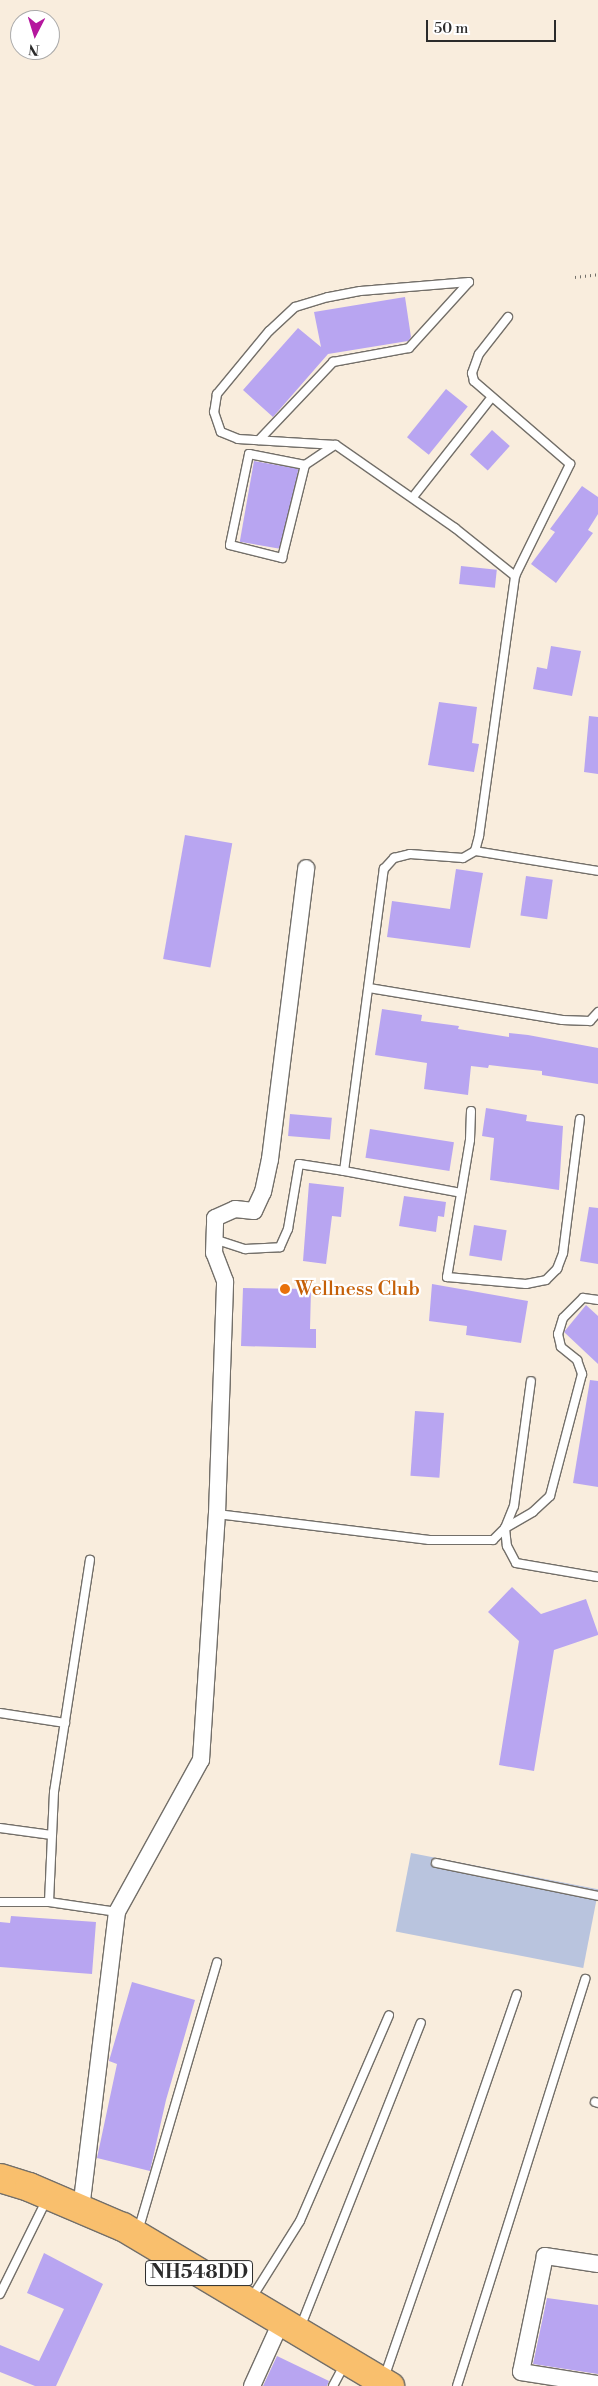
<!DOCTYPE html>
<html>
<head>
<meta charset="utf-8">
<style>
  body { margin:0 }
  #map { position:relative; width:598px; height:2386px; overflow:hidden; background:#f9eddd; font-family:"Libre Bodoni",serif }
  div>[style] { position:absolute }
  .industrial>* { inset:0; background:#b9c4de; transform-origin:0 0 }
  .building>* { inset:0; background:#b8a5f1; transform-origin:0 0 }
  .path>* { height:3px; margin-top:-1.5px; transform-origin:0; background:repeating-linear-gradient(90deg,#736f69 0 1px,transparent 0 5px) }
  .roads { filter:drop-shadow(1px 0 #736f69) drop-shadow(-1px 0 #736f69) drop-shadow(0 1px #736f69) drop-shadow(0 -1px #736f69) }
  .lane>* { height:8px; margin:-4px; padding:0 4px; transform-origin:4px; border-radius:4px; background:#fff }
  .street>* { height:16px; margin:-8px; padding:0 8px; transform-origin:8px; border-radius:8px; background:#fff }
  .highway>* { height:28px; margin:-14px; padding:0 14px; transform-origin:14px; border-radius:14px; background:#f9bf6d }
  .dots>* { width:14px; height:14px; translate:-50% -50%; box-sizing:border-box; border:2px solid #fff; border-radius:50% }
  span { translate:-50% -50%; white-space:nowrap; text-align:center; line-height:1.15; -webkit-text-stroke:4.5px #fff; paint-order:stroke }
  .shield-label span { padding:1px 4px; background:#fff; border:1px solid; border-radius:4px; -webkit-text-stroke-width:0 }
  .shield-label { font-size:19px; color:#2b2b2b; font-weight:700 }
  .food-label { font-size:20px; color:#c56008 }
  .left { translate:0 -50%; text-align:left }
  .north { position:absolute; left:10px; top:10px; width:50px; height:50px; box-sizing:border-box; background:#fff; border:1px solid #aaa; border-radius:50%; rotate:185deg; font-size:14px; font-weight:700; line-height:20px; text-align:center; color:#2b2b2b }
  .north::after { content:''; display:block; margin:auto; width:18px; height:22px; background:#b5179e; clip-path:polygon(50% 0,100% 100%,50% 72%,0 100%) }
  .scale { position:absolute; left:426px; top:20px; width:130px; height:22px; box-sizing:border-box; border:2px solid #2b2b2b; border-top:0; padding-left:6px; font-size:15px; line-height:18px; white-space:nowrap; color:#2b2b2b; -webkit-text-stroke:4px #fff; paint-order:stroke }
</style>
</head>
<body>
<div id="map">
  <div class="industrial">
    <i style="left:411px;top:1853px;width:191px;height:80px;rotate:11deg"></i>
  </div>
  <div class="building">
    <i style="clip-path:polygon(405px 297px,411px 337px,408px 341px,328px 354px,273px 417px,243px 390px,298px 328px,321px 347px,314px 312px)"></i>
    <i style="left:446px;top:389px;width:28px;height:62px;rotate:39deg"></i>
    <i style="left:492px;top:430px;width:24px;height:33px;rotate:42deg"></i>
    <i style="left:254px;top:461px;width:45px;height:82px;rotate:10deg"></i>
    <i style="clip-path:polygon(582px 486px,598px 497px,598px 514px,588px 530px,593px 533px,556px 583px,531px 564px,555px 532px,550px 529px)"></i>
    <i style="left:461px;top:566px;width:36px;height:18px;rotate:6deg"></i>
    <i style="clip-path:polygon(551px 646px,581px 651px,572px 696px,533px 689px,537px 667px,547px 669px)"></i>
    <i style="clip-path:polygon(439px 702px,477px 707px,472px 743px,479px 744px,474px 772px,428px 765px)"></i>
    <i style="clip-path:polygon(589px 716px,598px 717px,598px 774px,584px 772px)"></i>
    <i style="left:185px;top:835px;width:48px;height:126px;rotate:10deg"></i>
    <i style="clip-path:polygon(456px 869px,483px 873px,470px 948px,387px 937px,392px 901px,450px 909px)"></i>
    <i style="left:526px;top:876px;width:27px;height:40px;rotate:8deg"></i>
    <i style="clip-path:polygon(382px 1009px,422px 1015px,421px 1021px,459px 1026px,458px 1029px,509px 1037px,509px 1033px,528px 1035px,598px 1048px,598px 1084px,542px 1075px,542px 1071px,489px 1065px,488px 1068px,471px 1066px,468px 1095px,424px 1089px,427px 1063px,375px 1055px)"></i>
    <i style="clip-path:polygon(486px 1108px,527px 1115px,526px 1121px,563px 1126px,559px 1190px,490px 1180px,494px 1138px,482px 1136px)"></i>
    <i style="left:290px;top:1114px;width:42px;height:22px;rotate:5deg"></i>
    <i style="left:370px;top:1129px;width:85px;height:29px;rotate:9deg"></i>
    <i style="clip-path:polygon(309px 1183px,344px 1187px,341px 1217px,332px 1216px,326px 1264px,303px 1261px)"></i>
    <i style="clip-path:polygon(404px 1196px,446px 1202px,444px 1217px,438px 1216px,436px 1232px,399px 1226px)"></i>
    <i style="clip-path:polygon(589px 1207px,598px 1208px,598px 1264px,580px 1261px)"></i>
    <i style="left:474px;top:1225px;width:33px;height:31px;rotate:9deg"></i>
    <i style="clip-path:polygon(432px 1284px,528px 1301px,521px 1343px,466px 1335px,467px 1326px,429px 1321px)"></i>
    <i style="clip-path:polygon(243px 1288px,311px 1289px,310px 1329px,316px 1329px,316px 1348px,241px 1346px)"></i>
    <i style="clip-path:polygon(586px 1305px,598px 1316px,598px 1364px,564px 1332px)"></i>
    <i style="clip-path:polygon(590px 1380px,598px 1381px,598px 1487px,573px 1483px)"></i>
    <i style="left:415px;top:1411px;width:29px;height:65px;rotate:4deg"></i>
    <i style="clip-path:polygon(512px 1587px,541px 1614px,586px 1599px,598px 1633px,598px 1635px,554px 1650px,534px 1771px,499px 1765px,519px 1641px,488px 1612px)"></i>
    <i style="clip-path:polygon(11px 1916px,96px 1922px,92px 1974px,0 1967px,0 1922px,10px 1923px)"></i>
    <i style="clip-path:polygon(132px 1982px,195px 2000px,166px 2100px,150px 2171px,97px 2158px,117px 2064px,109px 2061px)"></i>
    <i style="clip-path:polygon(44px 2253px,103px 2284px,56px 2386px,35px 2386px,0 2372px,0 2345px,39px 2361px,64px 2309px,27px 2293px)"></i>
    <i style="clip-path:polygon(547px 2298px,598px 2305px,598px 2374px,533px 2364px)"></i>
    <i style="clip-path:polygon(277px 2356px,329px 2381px,327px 2386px,263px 2386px)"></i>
  </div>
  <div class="path">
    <i style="left:575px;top:277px;width:23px;rotate:-7deg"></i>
  </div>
  <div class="roads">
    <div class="lane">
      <i style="left:469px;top:282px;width:109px;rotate:175.3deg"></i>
      <i style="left:360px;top:291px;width:33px;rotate:169deg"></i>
      <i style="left:328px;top:297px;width:34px;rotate:163deg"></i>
      <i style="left:295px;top:307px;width:35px;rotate:137deg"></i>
      <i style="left:269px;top:331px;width:82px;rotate:129.5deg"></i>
      <i style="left:217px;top:394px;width:18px;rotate:99deg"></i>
      <i style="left:214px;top:412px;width:21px;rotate:71deg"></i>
      <i style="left:221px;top:432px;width:18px;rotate:22deg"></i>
      <i style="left:238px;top:439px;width:98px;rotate:3.5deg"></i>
      <i style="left:336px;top:445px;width:145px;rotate:34.9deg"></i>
      <i style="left:455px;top:528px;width:77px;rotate:38.7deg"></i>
      <i style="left:259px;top:440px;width:108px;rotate:-46.5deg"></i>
      <i style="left:333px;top:362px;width:77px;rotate:-10.4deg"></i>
      <i style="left:409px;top:348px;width:89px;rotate:-47.7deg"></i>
      <i style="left:305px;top:465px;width:57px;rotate:-168.9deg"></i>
      <i style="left:249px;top:454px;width:93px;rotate:101.8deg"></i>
      <i style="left:230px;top:545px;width:54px;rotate:14deg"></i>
      <i style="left:282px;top:558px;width:96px;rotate:-76.1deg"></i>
      <i style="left:305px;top:465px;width:36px;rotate:-34deg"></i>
      <i style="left:413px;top:497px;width:127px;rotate:-51.7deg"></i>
      <i style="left:475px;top:851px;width:125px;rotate:9.2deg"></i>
      <i style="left:369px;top:988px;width:196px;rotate:9.4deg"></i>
      <i style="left:562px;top:1020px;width:28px;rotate:2deg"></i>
      <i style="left:590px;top:1021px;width:12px;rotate:-48deg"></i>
      <i style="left:471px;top:1111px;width:29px;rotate:92deg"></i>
      <i style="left:470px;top:1140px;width:139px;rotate:99.5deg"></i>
      <i style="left:447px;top:1277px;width:79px;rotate:5.1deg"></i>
      <i style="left:526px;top:1284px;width:20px;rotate:-11deg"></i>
      <i style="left:546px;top:1280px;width:16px;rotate:-45deg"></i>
      <i style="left:557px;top:1269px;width:17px;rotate:-69deg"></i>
      <i style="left:563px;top:1253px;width:135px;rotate:-82.8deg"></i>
      <i style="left:344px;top:1171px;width:119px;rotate:10.6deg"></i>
      <i style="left:214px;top:1239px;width:33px;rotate:18deg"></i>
      <i style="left:245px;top:1249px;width:35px;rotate:-3deg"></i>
      <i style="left:280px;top:1247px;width:20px;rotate:-66deg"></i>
      <i style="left:288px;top:1229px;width:66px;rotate:-80.4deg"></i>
      <i style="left:299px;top:1164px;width:46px;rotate:8.8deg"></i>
      <i style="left:344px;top:1171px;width:305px;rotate:-82.5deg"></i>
      <i style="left:384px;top:869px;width:15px;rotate:-48deg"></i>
      <i style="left:394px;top:858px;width:16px;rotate:-14deg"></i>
      <i style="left:410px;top:854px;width:53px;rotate:4.3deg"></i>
      <i style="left:463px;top:858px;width:14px;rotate:-30deg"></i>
      <i style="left:475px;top:851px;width:16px;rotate:-75deg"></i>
      <i style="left:479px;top:836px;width:262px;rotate:-82.1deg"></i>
      <i style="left:515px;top:576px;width:125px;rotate:-63.8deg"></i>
      <i style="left:570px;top:464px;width:127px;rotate:-139.2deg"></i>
      <i style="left:474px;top:381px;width:8px;rotate:-104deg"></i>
      <i style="left:472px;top:373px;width:20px;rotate:-70deg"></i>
      <i style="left:479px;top:354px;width:47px;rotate:-51.9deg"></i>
      <i style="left:598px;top:1300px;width:15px;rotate:-172deg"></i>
      <i style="left:583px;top:1298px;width:28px;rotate:135deg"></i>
      <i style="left:563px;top:1318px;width:17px;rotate:107deg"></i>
      <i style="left:558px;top:1334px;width:13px;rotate:77deg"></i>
      <i style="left:561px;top:1347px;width:21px;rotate:39deg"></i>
      <i style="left:577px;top:1360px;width:15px;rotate:70deg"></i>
      <i style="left:582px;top:1374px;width:126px;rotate:104.7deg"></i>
      <i style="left:550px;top:1496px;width:23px;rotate:137deg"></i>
      <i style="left:533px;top:1512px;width:32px;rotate:150deg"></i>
      <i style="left:505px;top:1528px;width:18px;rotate:84deg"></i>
      <i style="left:507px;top:1546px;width:19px;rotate:62deg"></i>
      <i style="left:516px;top:1563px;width:83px;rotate:9.7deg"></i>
      <i style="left:217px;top:1514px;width:214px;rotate:7deg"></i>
      <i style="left:429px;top:1540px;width:64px"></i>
      <i style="left:493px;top:1540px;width:17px;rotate:-45deg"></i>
      <i style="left:505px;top:1528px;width:24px;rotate:-68deg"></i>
      <i style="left:514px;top:1506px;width:126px;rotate:-82.3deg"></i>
      <i style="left:0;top:1713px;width:66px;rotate:8.7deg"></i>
      <i style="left:0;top:1828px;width:52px;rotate:7.7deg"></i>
      <i style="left:436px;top:1863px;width:165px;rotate:11.5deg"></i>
      <i style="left:0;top:1902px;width:49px"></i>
      <i style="left:49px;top:1902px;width:69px;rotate:8.4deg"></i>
      <i style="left:49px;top:1902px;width:110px;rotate:-87.4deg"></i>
      <i style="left:54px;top:1792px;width:235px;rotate:-81.2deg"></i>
      <i style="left:595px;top:2102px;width:3px;rotate:18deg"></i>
      <i style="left:138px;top:2231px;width:280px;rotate:-73.6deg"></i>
      <i style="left:0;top:2294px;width:106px;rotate:-63.7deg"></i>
      <i style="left:251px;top:2299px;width:92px;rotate:-57.9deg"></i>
      <i style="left:300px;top:2221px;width:224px;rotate:-66.6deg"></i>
      <i style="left:300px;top:2328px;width:328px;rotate:-68.4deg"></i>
      <i style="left:384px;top:2378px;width:406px;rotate:-70.9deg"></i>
      <i style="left:333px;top:2386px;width:24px;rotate:-62deg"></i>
      <i style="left:457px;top:2386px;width:427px;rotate:-72.5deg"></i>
    </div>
    <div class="street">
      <i style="left:81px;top:2209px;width:299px;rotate:-83.1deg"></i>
      <i style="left:117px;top:1912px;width:174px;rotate:-61.1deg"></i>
      <i style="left:201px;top:1760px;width:247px;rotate:-86.3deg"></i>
      <i style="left:217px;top:1514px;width:233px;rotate:-88deg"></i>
      <i style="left:225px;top:1281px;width:30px;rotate:-111deg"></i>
      <i style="left:214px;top:1253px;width:35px;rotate:-88deg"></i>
      <i style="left:215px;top:1218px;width:22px;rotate:-24deg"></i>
      <i style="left:235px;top:1209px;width:19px;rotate:6deg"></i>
      <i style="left:254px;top:1211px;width:21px;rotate:-65deg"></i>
      <i style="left:263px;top:1192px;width:34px;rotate:-78deg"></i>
      <i style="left:270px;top:1159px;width:293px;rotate:-82.9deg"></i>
      <i style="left:598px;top:2264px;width:54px;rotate:-171.4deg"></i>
      <i style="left:545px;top:2256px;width:118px;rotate:101.7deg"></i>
      <i style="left:521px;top:2372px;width:78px;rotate:8.9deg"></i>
      <i style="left:252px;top:2386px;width:70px;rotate:-65.6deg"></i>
    </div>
    <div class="highway">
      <i style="left:0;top:2178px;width:30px;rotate:17deg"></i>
      <i style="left:29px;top:2187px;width:102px;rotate:23.1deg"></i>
      <i style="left:123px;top:2227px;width:311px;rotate:30.8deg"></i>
    </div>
  </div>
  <div class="dots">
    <i style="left:285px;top:1289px;background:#e8710a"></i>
  </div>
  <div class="shield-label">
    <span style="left:199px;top:2273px">NH548DD</span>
  </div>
  <div class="food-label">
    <span class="left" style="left:295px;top:1289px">Wellness Club</span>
  </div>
  <div class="north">N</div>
  <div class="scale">50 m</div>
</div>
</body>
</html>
